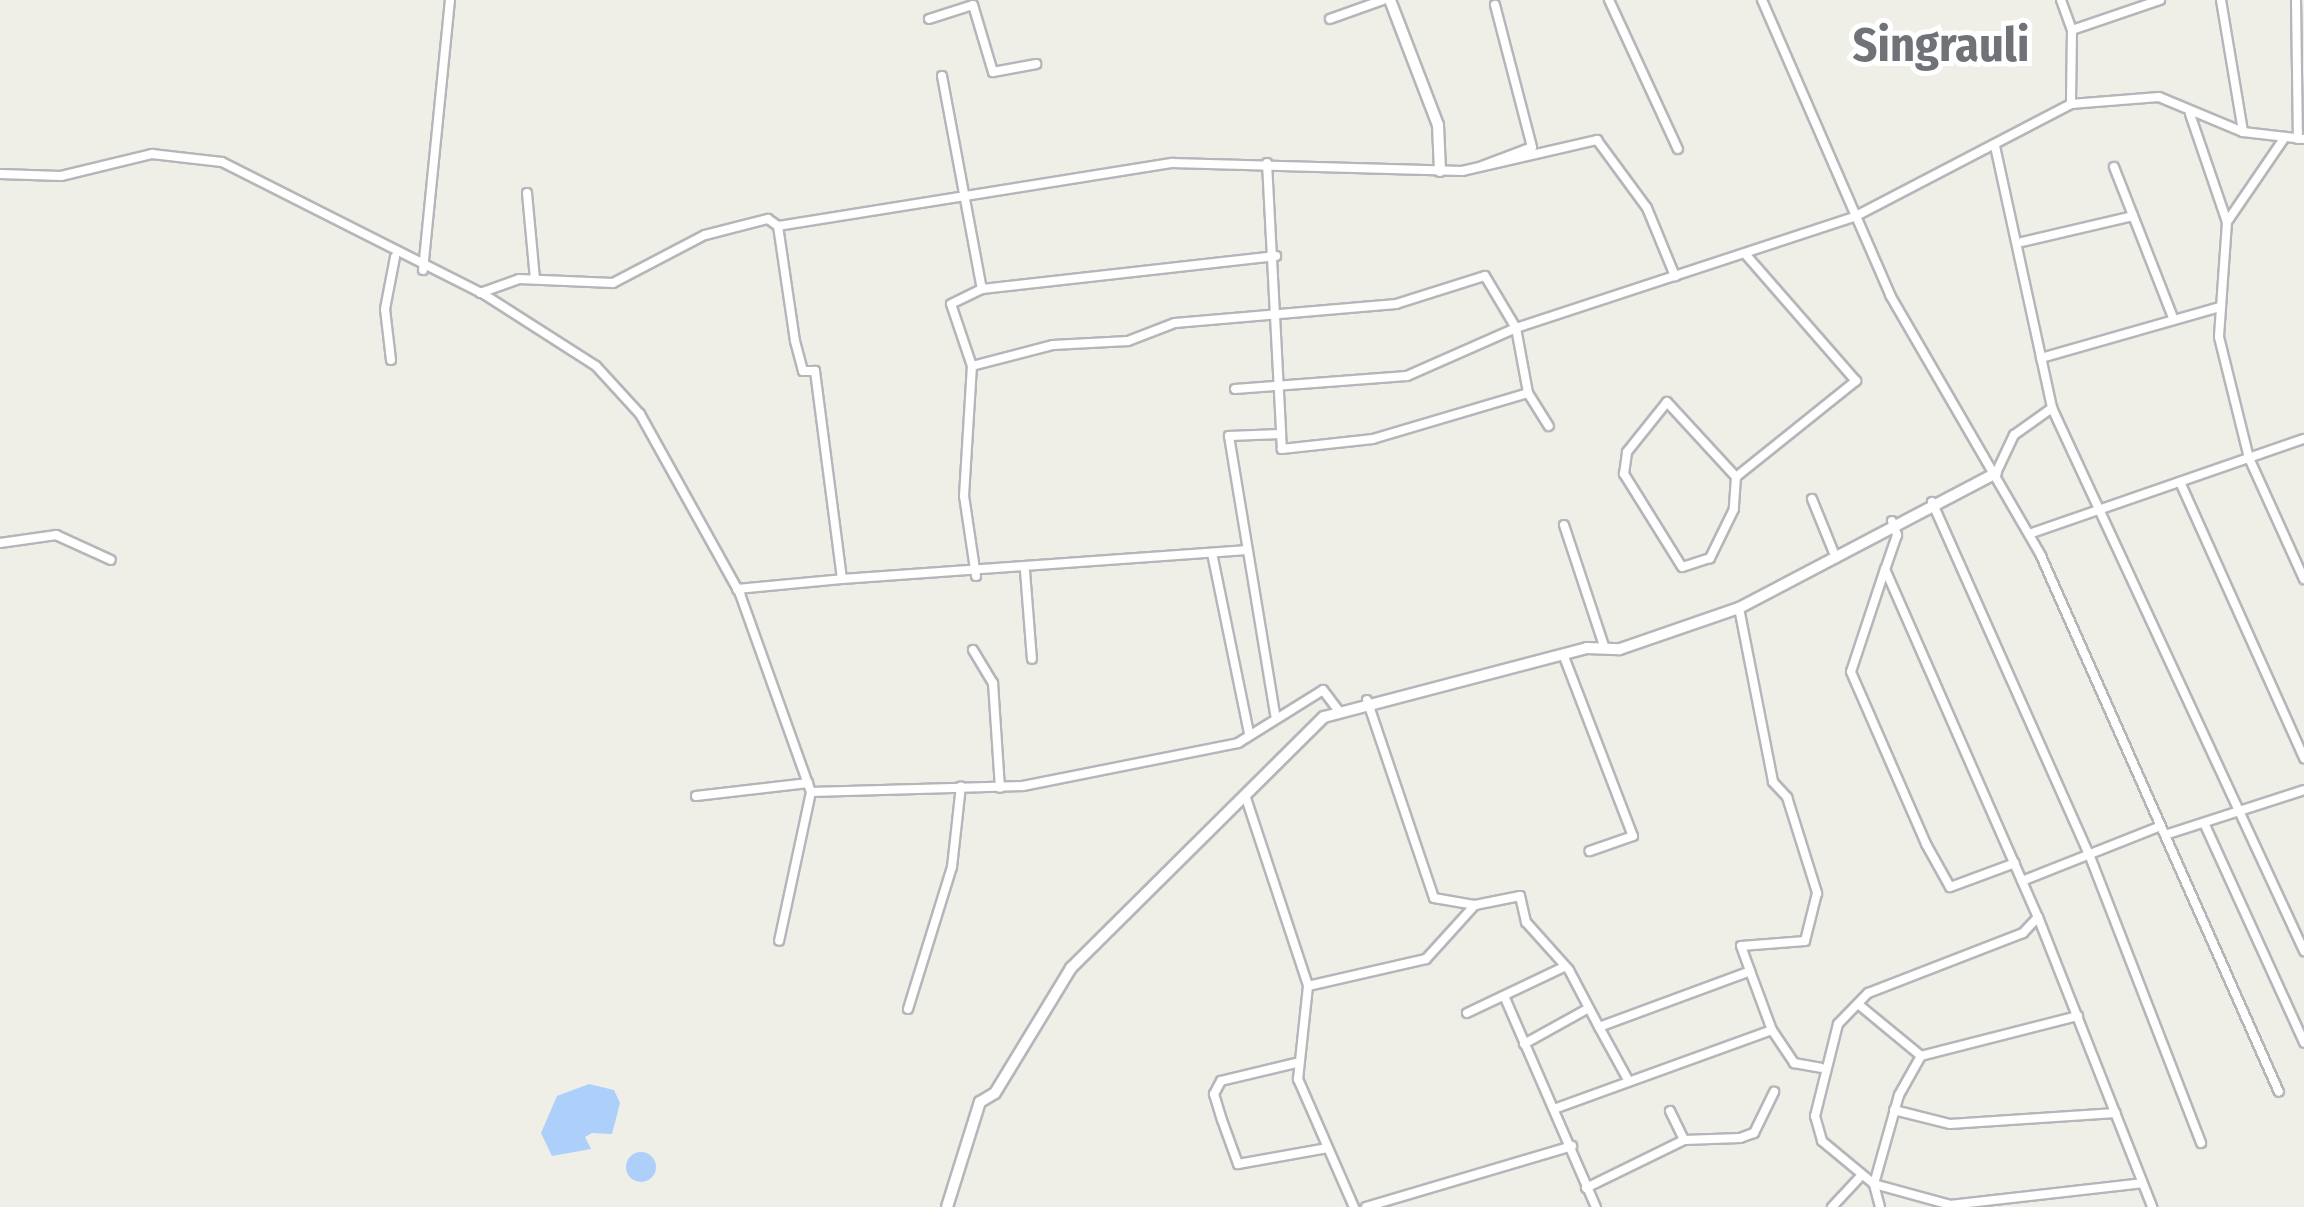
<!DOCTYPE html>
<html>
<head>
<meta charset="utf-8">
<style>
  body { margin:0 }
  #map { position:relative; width:2304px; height:1207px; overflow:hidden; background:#efeee7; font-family:"Fira Sans Condensed",sans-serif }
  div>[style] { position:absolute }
  .water>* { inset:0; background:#acd0fa }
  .round { border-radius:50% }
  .roads { filter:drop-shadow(2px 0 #b4b6ba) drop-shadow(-2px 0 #b4b6ba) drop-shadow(0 2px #b4b6ba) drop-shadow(0 -2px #b4b6ba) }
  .minor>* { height:8px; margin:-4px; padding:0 4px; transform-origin:4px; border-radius:4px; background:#fff }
  .tertiary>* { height:10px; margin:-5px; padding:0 5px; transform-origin:5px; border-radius:5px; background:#fff }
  span { translate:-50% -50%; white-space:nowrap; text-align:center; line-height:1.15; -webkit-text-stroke:10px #fff; paint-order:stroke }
  .town-label { font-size:48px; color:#6f7378; font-weight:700 }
</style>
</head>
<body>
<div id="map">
  <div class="water">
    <i style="clip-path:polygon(589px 1084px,614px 1090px,620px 1103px,612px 1134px,592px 1133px,585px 1137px,591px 1149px,552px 1156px,541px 1133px,557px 1096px)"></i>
    <i class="round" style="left:626px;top:1152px;width:30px;height:30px"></i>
  </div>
  <div class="roads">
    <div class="minor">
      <i style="left:1609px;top:0;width:164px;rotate:65.2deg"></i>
      <i style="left:1762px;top:0;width:322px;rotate:66.5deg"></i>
      <i style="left:1890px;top:295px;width:302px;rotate:59.9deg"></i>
      <i style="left:2041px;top:556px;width:586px;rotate:66.06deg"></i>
      <i style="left:2061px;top:0;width:32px;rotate:70deg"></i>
      <i style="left:2072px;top:30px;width:74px;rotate:90.8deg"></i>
      <i style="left:2221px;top:0;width:134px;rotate:80.5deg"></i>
      <i style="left:2296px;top:0;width:139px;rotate:89.2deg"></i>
      <i style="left:929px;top:19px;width:46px;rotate:-17.7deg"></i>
      <i style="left:973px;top:5px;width:70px;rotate:73.4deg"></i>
      <i style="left:993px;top:72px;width:44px;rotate:-10.5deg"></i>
      <i style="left:1330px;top:19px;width:56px;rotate:-19.7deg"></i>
      <i style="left:2072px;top:30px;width:93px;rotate:-18.8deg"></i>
      <i style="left:942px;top:76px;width:217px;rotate:79.4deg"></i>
      <i style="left:982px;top:289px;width:296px;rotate:-6.4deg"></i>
      <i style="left:2190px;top:114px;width:114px;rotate:71.1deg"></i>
      <i style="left:2285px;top:137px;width:103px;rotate:124.3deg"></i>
      <i style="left:2227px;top:222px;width:115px;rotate:94deg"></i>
      <i style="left:2219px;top:337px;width:125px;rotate:76.1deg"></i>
      <i style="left:2249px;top:458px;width:133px;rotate:65.6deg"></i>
      <i style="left:1995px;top:146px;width:268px;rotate:77.7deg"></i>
      <i style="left:2052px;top:408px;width:599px;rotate:65.1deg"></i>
      <i style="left:1267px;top:163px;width:271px;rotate:87deg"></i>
      <i style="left:1482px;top:166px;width:53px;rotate:-20.8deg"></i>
      <i style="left:1532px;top:147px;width:147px;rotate:-104.6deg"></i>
      <i style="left:2114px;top:167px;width:164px;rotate:68.6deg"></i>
      <i style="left:0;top:174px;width:61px;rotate:1.9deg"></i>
      <i style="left:61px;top:176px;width:94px;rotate:-13.6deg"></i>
      <i style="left:152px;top:154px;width:70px;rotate:6.5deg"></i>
      <i style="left:222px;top:162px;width:295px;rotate:26.8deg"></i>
      <i style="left:485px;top:295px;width:132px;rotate:32.6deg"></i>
      <i style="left:596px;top:366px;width:65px;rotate:47.5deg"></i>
      <i style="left:640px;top:414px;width:206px;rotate:60.9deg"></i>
      <i style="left:740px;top:594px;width:210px;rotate:70.3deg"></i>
      <i style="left:811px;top:792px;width:152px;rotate:102.1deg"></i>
      <i style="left:527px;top:193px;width:86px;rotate:84.7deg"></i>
      <i style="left:2022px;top:242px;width:114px;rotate:-13.2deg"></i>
      <i style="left:423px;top:270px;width:271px;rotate:-84.3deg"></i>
      <i style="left:480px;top:293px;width:41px;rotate:-19.7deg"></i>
      <i style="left:519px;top:279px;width:94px;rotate:2.4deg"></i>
      <i style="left:613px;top:283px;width:104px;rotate:-27.6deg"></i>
      <i style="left:705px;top:235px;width:65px;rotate:-14.3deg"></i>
      <i style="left:768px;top:219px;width:12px;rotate:35deg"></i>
      <i style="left:2041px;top:358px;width:186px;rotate:-15.9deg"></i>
      <i style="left:391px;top:360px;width:51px;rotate:-96.7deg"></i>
      <i style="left:385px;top:309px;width:53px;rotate:-79.1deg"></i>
      <i style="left:972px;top:366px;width:65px;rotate:-108.7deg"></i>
      <i style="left:951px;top:304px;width:34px;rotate:-26deg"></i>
      <i style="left:1235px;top:389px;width:172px;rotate:-4.3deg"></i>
      <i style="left:1407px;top:376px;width:119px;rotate:-23.8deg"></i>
      <i style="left:1516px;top:328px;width:358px;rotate:-18.2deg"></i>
      <i style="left:1856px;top:216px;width:242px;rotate:-27.5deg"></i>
      <i style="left:2071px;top:104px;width:88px;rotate:-4.5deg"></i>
      <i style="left:2159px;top:97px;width:91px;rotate:22.6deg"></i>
      <i style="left:2243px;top:132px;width:61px;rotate:6.5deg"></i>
      <i style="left:1528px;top:393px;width:39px;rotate:58deg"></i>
      <i style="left:1996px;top:473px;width:42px;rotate:-64.7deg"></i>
      <i style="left:2014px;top:435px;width:47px;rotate:-35.4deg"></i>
      <i style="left:1736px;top:477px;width:32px;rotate:94deg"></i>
      <i style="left:1734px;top:509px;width:55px;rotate:116.1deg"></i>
      <i style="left:1710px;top:558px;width:29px;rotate:162deg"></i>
      <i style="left:1682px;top:567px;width:110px;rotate:-121.9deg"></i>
      <i style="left:1624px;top:474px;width:22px;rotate:-82deg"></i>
      <i style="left:1627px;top:452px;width:64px;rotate:-51.3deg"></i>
      <i style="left:1667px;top:402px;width:102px;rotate:47.4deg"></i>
      <i style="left:1736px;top:477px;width:154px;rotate:-38.7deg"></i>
      <i style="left:1856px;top:381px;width:167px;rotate:-131.1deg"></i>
      <i style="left:2180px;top:482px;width:303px;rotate:65.8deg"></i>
      <i style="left:1812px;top:499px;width:64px;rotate:67.9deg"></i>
      <i style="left:1932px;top:502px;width:385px;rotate:66deg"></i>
      <i style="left:2089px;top:854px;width:310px;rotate:68.8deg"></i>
      <i style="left:1892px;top:521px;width:15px;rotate:70deg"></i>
      <i style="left:1897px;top:535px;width:36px;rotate:109deg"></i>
      <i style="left:1885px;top:569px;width:380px;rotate:66.3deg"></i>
      <i style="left:2038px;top:917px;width:312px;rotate:68.5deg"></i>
      <i style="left:1564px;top:525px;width:127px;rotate:71.7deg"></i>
      <i style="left:2029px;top:534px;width:291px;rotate:-19.1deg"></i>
      <i style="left:0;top:543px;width:57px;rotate:-8.1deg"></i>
      <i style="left:56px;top:535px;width:60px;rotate:24.4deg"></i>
      <i style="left:1212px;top:553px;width:184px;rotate:78.4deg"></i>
      <i style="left:1885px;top:569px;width:108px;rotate:108.3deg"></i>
      <i style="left:1851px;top:672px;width:188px;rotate:66.4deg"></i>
      <i style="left:1926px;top:844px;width:49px;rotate:60.8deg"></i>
      <i style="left:1950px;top:887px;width:69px;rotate:-20.3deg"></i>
      <i style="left:1025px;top:571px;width:88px;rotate:85.5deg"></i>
      <i style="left:976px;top:576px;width:81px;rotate:-98.5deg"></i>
      <i style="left:964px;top:496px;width:130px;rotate:-86.5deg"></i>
      <i style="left:972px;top:366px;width:84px;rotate:-14.5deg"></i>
      <i style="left:1053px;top:345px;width:75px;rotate:-3.1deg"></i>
      <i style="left:1128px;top:341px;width:50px;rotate:-21deg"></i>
      <i style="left:1175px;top:323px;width:222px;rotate:-4.9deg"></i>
      <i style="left:1396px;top:304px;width:93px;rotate:-17.5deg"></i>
      <i style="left:1485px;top:276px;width:61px;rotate:59.2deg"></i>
      <i style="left:1516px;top:328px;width:66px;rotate:79.5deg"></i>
      <i style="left:1528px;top:393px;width:162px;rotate:163.5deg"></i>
      <i style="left:1373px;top:439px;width:92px;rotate:173.7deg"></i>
      <i style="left:1282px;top:449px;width:15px;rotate:-94deg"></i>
      <i style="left:1281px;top:434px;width:52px;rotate:177.8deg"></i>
      <i style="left:1229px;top:436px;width:282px;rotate:80.6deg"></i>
      <i style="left:842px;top:579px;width:404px;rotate:-4.1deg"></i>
      <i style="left:737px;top:589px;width:105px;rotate:-5.4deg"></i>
      <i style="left:842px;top:579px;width:210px;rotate:-97.4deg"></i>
      <i style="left:815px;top:371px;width:12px;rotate:180deg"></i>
      <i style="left:803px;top:371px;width:31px;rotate:-105deg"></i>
      <i style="left:795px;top:341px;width:116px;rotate:-98.4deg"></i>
      <i style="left:778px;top:226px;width:399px;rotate:-9.1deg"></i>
      <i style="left:1172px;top:163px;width:290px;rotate:1.6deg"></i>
      <i style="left:1462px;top:171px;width:139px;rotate:-12.9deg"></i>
      <i style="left:1597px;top:140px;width:84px;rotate:53.7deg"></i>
      <i style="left:1647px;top:208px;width:74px;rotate:67.6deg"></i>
      <i style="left:1739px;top:608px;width:177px;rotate:78.9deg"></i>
      <i style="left:1773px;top:782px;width:21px;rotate:47deg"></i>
      <i style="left:1787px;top:797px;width:101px;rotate:72.6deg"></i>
      <i style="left:1817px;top:893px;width:49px;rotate:104deg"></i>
      <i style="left:1805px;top:941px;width:64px;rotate:175.5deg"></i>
      <i style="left:1741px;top:946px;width:27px;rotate:70deg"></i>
      <i style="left:973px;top:650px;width:39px;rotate:59deg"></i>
      <i style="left:993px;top:683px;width:105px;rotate:86.2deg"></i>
      <i style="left:1563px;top:654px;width:195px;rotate:69deg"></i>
      <i style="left:1633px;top:836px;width:46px;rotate:160.8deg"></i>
      <i style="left:1367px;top:700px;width:209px;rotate:71.3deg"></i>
      <i style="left:1434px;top:898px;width:42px;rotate:9.7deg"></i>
      <i style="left:1475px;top:905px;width:46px;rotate:-11.3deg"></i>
      <i style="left:811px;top:792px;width:212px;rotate:-1.6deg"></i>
      <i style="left:1023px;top:786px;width:219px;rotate:-11.3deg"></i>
      <i style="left:1238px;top:743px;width:100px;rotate:-31.9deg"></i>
      <i style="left:1323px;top:690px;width:26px;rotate:53deg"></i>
      <i style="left:1245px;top:795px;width:201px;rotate:71.7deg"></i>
      <i style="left:1308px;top:986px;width:94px;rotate:96.1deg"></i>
      <i style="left:1298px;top:1079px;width:140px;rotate:66.4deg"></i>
      <i style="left:696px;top:796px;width:113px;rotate:-6.6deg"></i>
      <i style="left:2205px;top:825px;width:239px;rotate:65.5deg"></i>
      <i style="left:2165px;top:835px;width:146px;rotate:-17.9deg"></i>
      <i style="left:2022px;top:881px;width:149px;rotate:-21.6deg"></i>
      <i style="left:1520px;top:896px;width:27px;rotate:77deg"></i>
      <i style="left:1526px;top:922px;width:64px;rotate:48.1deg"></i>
      <i style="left:1569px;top:970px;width:64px;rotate:62.2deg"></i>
      <i style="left:1599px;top:1027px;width:161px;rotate:-20.3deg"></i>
      <i style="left:1750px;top:971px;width:63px;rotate:69.6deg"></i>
      <i style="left:1772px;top:1030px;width:229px;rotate:160.1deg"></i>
      <i style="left:2038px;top:917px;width:22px;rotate:133deg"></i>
      <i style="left:2023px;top:933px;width:166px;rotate:158.8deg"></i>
      <i style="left:1868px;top:993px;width:43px;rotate:134.1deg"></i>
      <i style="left:1838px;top:1024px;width:95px;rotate:104deg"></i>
      <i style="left:1815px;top:1116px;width:26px;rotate:74deg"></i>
      <i style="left:1822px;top:1141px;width:67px;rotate:39.6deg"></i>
      <i style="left:1874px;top:1184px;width:79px;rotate:15.4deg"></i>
      <i style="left:1950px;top:1205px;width:193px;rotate:-6.5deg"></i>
      <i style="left:1308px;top:986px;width:121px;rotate:-12.9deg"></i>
      <i style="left:1426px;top:959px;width:73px;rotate:-47.8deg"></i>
      <i style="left:1505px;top:998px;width:228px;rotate:66.5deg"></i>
      <i style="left:1858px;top:1004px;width:82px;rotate:39.5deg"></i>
      <i style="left:908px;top:1009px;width:149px;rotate:-72.8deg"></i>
      <i style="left:952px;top:867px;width:81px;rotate:-83.7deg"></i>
      <i style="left:1467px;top:1013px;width:107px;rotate:-25.4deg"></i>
      <i style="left:1599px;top:1027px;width:58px;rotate:61.2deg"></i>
      <i style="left:1772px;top:1030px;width:40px;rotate:56deg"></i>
      <i style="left:1794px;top:1063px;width:27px;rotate:10deg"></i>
      <i style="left:1524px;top:1044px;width:74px;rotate:-29deg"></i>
      <i style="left:1296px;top:1063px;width:77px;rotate:166.5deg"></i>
      <i style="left:1221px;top:1081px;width:15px;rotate:118deg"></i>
      <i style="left:1214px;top:1094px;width:27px;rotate:73deg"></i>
      <i style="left:1222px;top:1120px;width:47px;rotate:70deg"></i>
      <i style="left:1238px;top:1164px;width:91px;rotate:-10.1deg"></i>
      <i style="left:1894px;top:1110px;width:58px;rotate:14deg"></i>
      <i style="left:1950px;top:1124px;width:166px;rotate:-3.8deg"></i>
      <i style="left:1670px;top:1111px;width:32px;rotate:64deg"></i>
      <i style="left:1684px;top:1140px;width:56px;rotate:-2deg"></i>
      <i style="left:1740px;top:1138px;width:15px;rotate:-20deg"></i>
      <i style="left:1754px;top:1133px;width:46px;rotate:-64deg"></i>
      <i style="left:1586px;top:1188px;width:109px;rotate:-26.1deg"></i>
      <i style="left:1366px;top:1207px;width:215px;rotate:-16.5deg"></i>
      <i style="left:1832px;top:1207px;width:42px;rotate:-46.9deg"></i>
      <i style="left:1880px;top:1207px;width:24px;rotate:-105deg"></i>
      <i style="left:1874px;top:1184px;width:92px;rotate:-74.3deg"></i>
      <i style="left:1899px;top:1095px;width:45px;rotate:-60.6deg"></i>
      <i style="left:1921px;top:1056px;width:162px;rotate:-14.3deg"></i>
    </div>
    <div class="tertiary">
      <i style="left:1390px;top:0;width:134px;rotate:69deg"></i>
      <i style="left:1438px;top:125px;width:46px;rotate:87.5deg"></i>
      <i style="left:947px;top:1207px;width:110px;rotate:-72.6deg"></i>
      <i style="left:980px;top:1102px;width:17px;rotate:-31deg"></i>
      <i style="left:995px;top:1093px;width:146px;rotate:-58.7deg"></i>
      <i style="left:1071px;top:968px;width:356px;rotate:-44.8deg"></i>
      <i style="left:1324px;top:717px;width:272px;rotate:-14.7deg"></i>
      <i style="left:1587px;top:648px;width:33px;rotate:2deg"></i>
      <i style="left:1620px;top:649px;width:126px;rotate:-19deg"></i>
      <i style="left:1739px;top:608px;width:290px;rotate:-27.7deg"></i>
    </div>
  </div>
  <div class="town-label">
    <span style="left:1941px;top:46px">Singrauli</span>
  </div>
</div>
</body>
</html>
